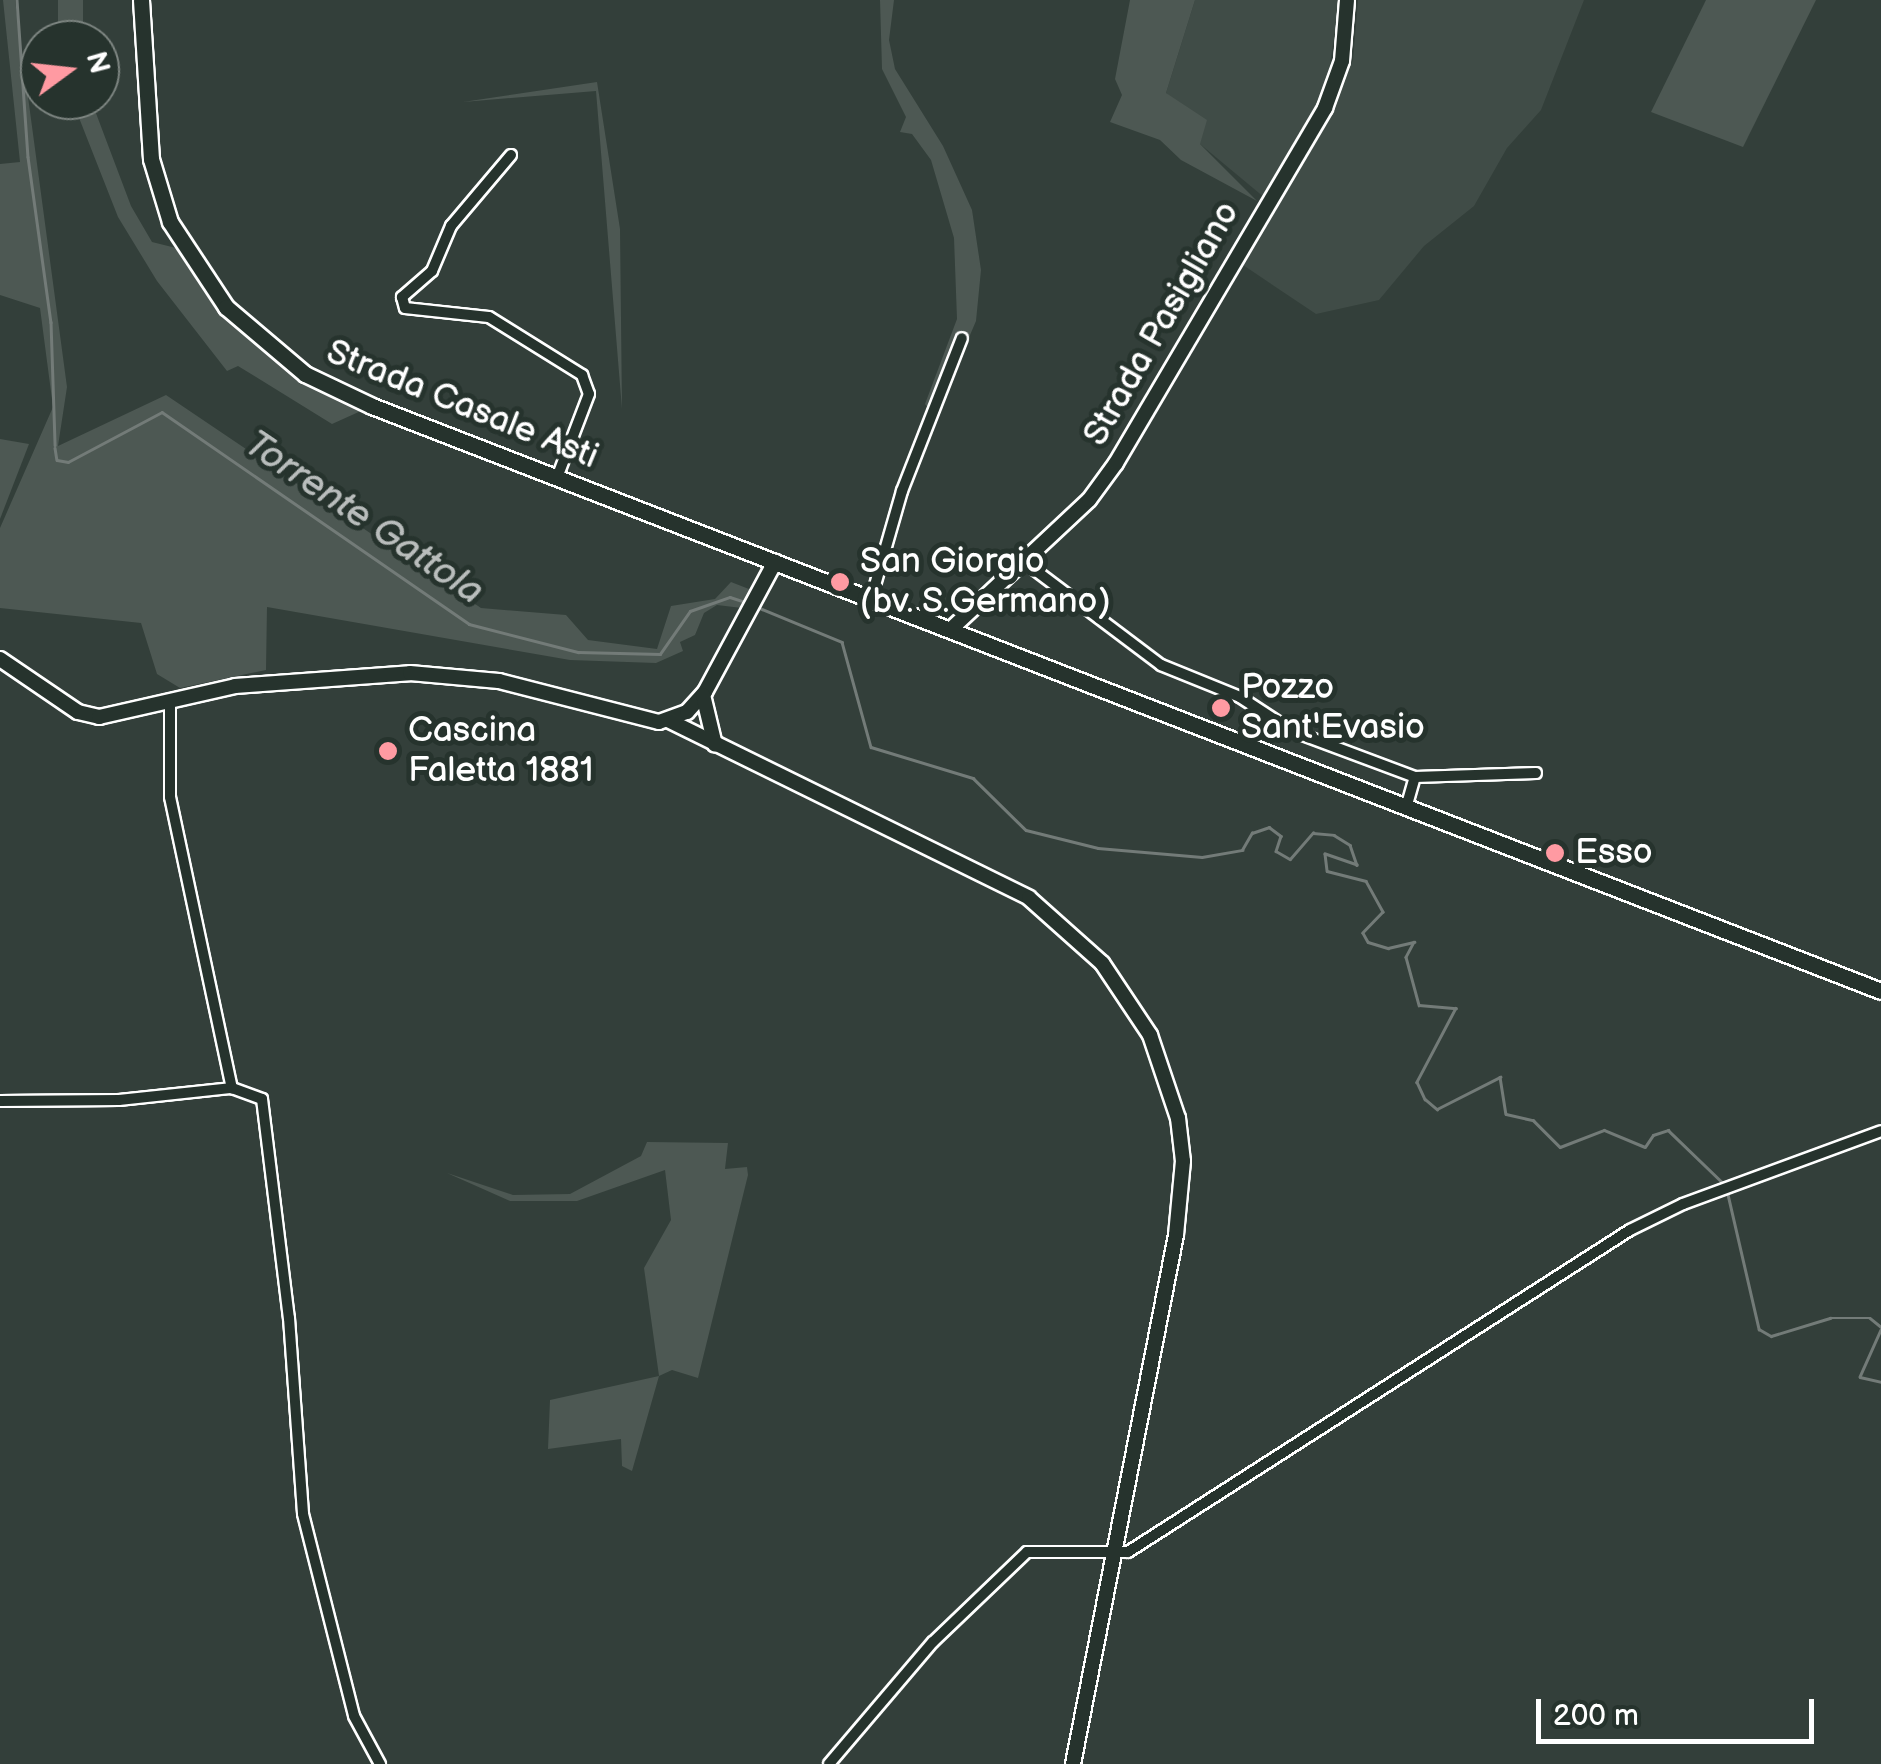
<!DOCTYPE html>
<html>
<head>
<meta charset="utf-8">
<style>
  body { margin:0 }
  #map { position:relative; width:1881px; height:1764px; overflow:hidden; background:#333f3a; font-family:"Balsamiq Sans",sans-serif }
  div>[style] { position:absolute }
  .built>* { inset:0; background:#404c47 }
  .green>* { inset:0; background:#4d5853; transform-origin:0 0 }
  .stream>* { height:2.5px; margin:-1.25px; padding:0 1.25px; transform-origin:1.25px; border-radius:1.25px; background:#737b78 }
  .roads { filter:drop-shadow(2px 0 #fff) drop-shadow(-2px 0 #fff) drop-shadow(0 2px #fff) drop-shadow(0 -2px #fff) }
  .street>* { height:10px; margin:-5px; padding:0 5px; transform-origin:5px; border-radius:5px; background:#26332d }
  .secondary>* { height:14px; margin:-7px; padding:0 7px; transform-origin:7px; border-radius:7px; background:#26332d }
  .primary>* { height:15px; margin:-7.5px; padding:0 7.5px; transform-origin:7.5px; border-radius:7.5px; background:#26332d }
  .dots>* { width:28px; height:28px; translate:-50% -50%; box-sizing:border-box; border:5px solid #26332d; border-radius:50% }
  span { translate:-50% -50%; white-space:nowrap; text-align:center; line-height:1.15; -webkit-text-stroke:10px #26332d; paint-order:stroke }
  .street-label { font-size:35px; color:#fff }
  .poi-label { font-size:35px; color:#fff }
  .left { translate:0 -50%; text-align:left }
  .water-label { font-size:38px; color:#b9bdbc; font-style:italic }
  .north { position:absolute; left:20px; top:20px; width:100px; height:100px; box-sizing:border-box; background:#26332d; border:2px solid #7d8581; border-radius:50%; rotate:75deg; font-size:28px; font-weight:700; line-height:40px; text-align:center; color:#fff }
  .north::after { content:''; display:block; margin:auto; width:35px; height:45px; background:#ff9aa2; clip-path:polygon(50% 0,100% 100%,50% 72%,0 100%) }
  .scale { position:absolute; left:1536px; top:1699px; width:278px; height:45px; box-sizing:border-box; border:5px solid #fff; border-top:0; padding-left:12px; font-size:30px; line-height:35px; white-space:nowrap; color:#fff; -webkit-text-stroke:8px #26332d; paint-order:stroke }
</style>
</head>
<body>
<div id="map">
  <div class="built">
    <i style="clip-path:polygon(1195px 0,1340px 0,1326px 90px,1265px 198px,1200px 144px,1166px 93px)"></i>
    <i style="clip-path:polygon(1358px 0,1584px 0,1541px 110px,1507px 148px,1474px 206px,1424px 246px,1379px 300px,1316px 314px,1240px 263px,1327px 122px,1353px 60px)"></i>
  </div>
  <div class="green">
    <i style="clip-path:polygon(3px 0,15px 0,67px 387px,58px 446px,166px 395px,481px 608px,566px 615px,588px 640px,657px 649px,671px 606px,715px 599px,731px 582px,754px 591px,742px 608px,717px 605px,704px 613px,695px 635px,680px 642px,683px 651px,656px 663px,570px 660px,267px 607px,266px 670px,180px 688px,157px 674px,141px 623px,0 608px,0 528px,53px 407px,40px 308px,0 295px,0 164px,20px 162px)"></i>
    <i style="left:58px;top:0;width:25px;height:40px"></i>
    <i style="clip-path:polygon(880px 0,894px 0,889px 40px,895px 69px,943px 146px,972px 210px,981px 270px,976px 321px,935px 417px,925px 404px,957px 319px,954px 238px,931px 160px,912px 134px,900px 132px,906px 117px,882px 69px)"></i>
    <i style="clip-path:polygon(1130px 0,1195px 0,1166px 93px,1207px 120px,1200px 144px,1257px 201px,1181px 160px,1160px 140px,1110px 122px,1122px 95px,1115px 79px)"></i>
    <i style="clip-path:polygon(1706px 0,1816px 0,1743px 147px,1651px 112px)"></i>
    <i style="clip-path:polygon(597px 82px,620px 229px,622px 409px,596px 91px,463px 102px)"></i>
    <i style="clip-path:polygon(72px 100px,91px 100px,131px 206px,152px 242px,184px 250px,247px 330px,372px 406px,332px 424px,238px 366px,227px 371px,157px 281px,118px 217px)"></i>
    <i style="clip-path:polygon(0 439px,29px 444px,0 519px)"></i>
    <i style="clip-path:polygon(647px 1142px,728px 1143px,725px 1169px,747px 1167px,748px 1175px,698px 1378px,672px 1370px,659px 1376px,632px 1471px,622px 1466px,621px 1439px,548px 1449px,550px 1400px,659px 1376px,644px 1268px,671px 1220px,665px 1170px,577px 1201px,510px 1201px,447px 1173px,513px 1195px,570px 1194px,641px 1156px)"></i>
  </div>
  <div class="stream">
    <i style="left:17px;top:0;width:157px;rotate:86deg"></i>
    <i style="left:28px;top:157px;width:167px;rotate:82.1deg"></i>
    <i style="left:51px;top:322px;width:123px;rotate:88.1deg"></i>
    <i style="left:55px;top:448px;width:12px;rotate:81deg"></i>
    <i style="left:57px;top:460px;width:11px;rotate:10deg"></i>
    <i style="left:68px;top:462px;width:106px;rotate:-28deg"></i>
    <i style="left:162px;top:412px;width:373px;rotate:34.6deg"></i>
    <i style="left:469px;top:624px;width:113px;rotate:14.4deg"></i>
    <i style="left:578px;top:652px;width:82px;rotate:1.4deg"></i>
    <i style="left:660px;top:654px;width:52px;rotate:-55.1deg"></i>
    <i style="left:690px;top:611px;width:42px;rotate:-19.3deg"></i>
    <i style="left:730px;top:597px;width:16px;rotate:18deg"></i>
    <i style="left:757px;top:607px;width:92px;rotate:22.4deg"></i>
    <i style="left:842px;top:642px;width:109px;rotate:74.6deg"></i>
    <i style="left:871px;top:747px;width:107px;rotate:16.9deg"></i>
    <i style="left:973px;top:778px;width:74px;rotate:44.5deg"></i>
    <i style="left:1026px;top:830px;width:74px;rotate:14deg"></i>
    <i style="left:1098px;top:848px;width:104px;rotate:4.9deg"></i>
    <i style="left:1202px;top:857px;width:41px;rotate:-9.9deg"></i>
    <i style="left:1242px;top:850px;width:20px;rotate:-60deg"></i>
    <i style="left:1252px;top:833px;width:18px;rotate:-19deg"></i>
    <i style="left:1269px;top:827px;width:15px;rotate:37deg"></i>
    <i style="left:1281px;top:836px;width:16px;rotate:108deg"></i>
    <i style="left:1276px;top:851px;width:16px;rotate:30deg"></i>
    <i style="left:1290px;top:859px;width:35px;rotate:-49deg"></i>
    <i style="left:1313px;top:833px;width:21px;rotate:5deg"></i>
    <i style="left:1334px;top:835px;width:19px;rotate:32deg"></i>
    <i style="left:1350px;top:845px;width:21px;rotate:71deg"></i>
    <i style="left:1357px;top:865px;width:34px;rotate:-161deg"></i>
    <i style="left:1325px;top:854px;width:17px;rotate:83deg"></i>
    <i style="left:1327px;top:871px;width:40px;rotate:14.4deg"></i>
    <i style="left:1366px;top:881px;width:35px;rotate:61deg"></i>
    <i style="left:1383px;top:912px;width:29px;rotate:134deg"></i>
    <i style="left:1363px;top:933px;width:10px;rotate:61deg"></i>
    <i style="left:1368px;top:942px;width:21px;rotate:17deg"></i>
    <i style="left:1388px;top:948px;width:27px;rotate:-13deg"></i>
    <i style="left:1414px;top:942px;width:17px;rotate:118deg"></i>
    <i style="left:1406px;top:957px;width:50px;rotate:74.8deg"></i>
    <i style="left:1419px;top:1005px;width:37px;rotate:5deg"></i>
    <i style="left:1456px;top:1008px;width:84px;rotate:117.8deg"></i>
    <i style="left:1417px;top:1082px;width:19px;rotate:65deg"></i>
    <i style="left:1425px;top:1099px;width:16px;rotate:40deg"></i>
    <i style="left:1437px;top:1109px;width:71px;rotate:-26.9deg"></i>
    <i style="left:1500px;top:1077px;width:37px;rotate:81deg"></i>
    <i style="left:1506px;top:1114px;width:28px;rotate:13deg"></i>
    <i style="left:1533px;top:1120px;width:38px;rotate:45deg"></i>
    <i style="left:1560px;top:1147px;width:47px;rotate:-21.1deg"></i>
    <i style="left:1604px;top:1130px;width:44px;rotate:22.5deg"></i>
    <i style="left:1645px;top:1147px;width:14px;rotate:-56deg"></i>
    <i style="left:1653px;top:1135px;width:16px;rotate:-18deg"></i>
    <i style="left:1668px;top:1130px;width:76px;rotate:43.9deg"></i>
    <i style="left:1727px;top:1190px;width:143px;rotate:77deg"></i>
    <i style="left:1759px;top:1329px;width:14px;rotate:30deg"></i>
    <i style="left:1771px;top:1336px;width:62px;rotate:-17deg"></i>
    <i style="left:1830px;top:1318px;width:40px"></i>
    <i style="left:1870px;top:1318px;width:14px;rotate:39deg"></i>
    <i style="left:1881px;top:1330px;width:51px;rotate:114.1deg"></i>
    <i style="left:1860px;top:1377px;width:22px;rotate:13deg"></i>
  </div>
  <div class="roads">
    <div class="street">
      <i style="left:511px;top:155px;width:93px;rotate:130.2deg"></i>
      <i style="left:451px;top:226px;width:49px;rotate:112.9deg"></i>
      <i style="left:432px;top:271px;width:40px;rotate:139deg"></i>
      <i style="left:402px;top:297px;width:11px;rotate:75deg"></i>
      <i style="left:405px;top:308px;width:84px;rotate:6.1deg"></i>
      <i style="left:489px;top:317px;width:110px;rotate:31.9deg"></i>
      <i style="left:582px;top:375px;width:20px;rotate:70deg"></i>
      <i style="left:589px;top:394px;width:90px;rotate:110.9deg"></i>
      <i style="left:1023px;top:561px;width:173px;rotate:37deg"></i>
      <i style="left:1161px;top:665px;width:85px;rotate:22.1deg"></i>
      <i style="left:1240px;top:697px;width:62px;rotate:33.2deg"></i>
      <i style="left:1292px;top:731px;width:131px;rotate:20.5deg"></i>
      <i style="left:1415px;top:777px;width:121px;rotate:-1.9deg"></i>
      <i style="left:871px;top:599px;width:112px;rotate:-74deg"></i>
      <i style="left:902px;top:491px;width:164px;rotate:-68.6deg"></i>
      <i style="left:170px;top:704px;width:93px;rotate:90deg"></i>
      <i style="left:170px;top:797px;width:298px;rotate:78deg"></i>
      <i style="left:1406px;top:808px;width:32px;rotate:-74deg"></i>
      <i style="left:0;top:1101px;width:119px;rotate:-0.5deg"></i>
      <i style="left:119px;top:1100px;width:114px;rotate:-6.1deg"></i>
      <i style="left:232px;top:1088px;width:32px;rotate:20deg"></i>
      <i style="left:262px;top:1099px;width:221px;rotate:83deg"></i>
      <i style="left:289px;top:1318px;width:196px;rotate:85.9deg"></i>
      <i style="left:303px;top:1514px;width:208px;rotate:75.8deg"></i>
      <i style="left:354px;top:1716px;width:55px;rotate:61.6deg"></i>
      <i style="left:829px;top:1764px;width:160px;rotate:-49.6deg"></i>
      <i style="left:933px;top:1642px;width:130px;rotate:-43.8deg"></i>
      <i style="left:1027px;top:1552px;width:101px"></i>
      <i style="left:1128px;top:1552px;width:596px;rotate:-32.68deg"></i>
      <i style="left:1630px;top:1230px;width:59px;rotate:-26.1deg"></i>
      <i style="left:1683px;top:1204px;width:211px;rotate:-20.2deg"></i>
    </div>
    <div class="secondary">
      <i style="left:950px;top:630px;width:190px;rotate:-43.1deg"></i>
      <i style="left:1089px;top:500px;width:46px;rotate:-53.9deg"></i>
      <i style="left:1116px;top:463px;width:412px;rotate:-59.5deg"></i>
      <i style="left:1325px;top:108px;width:50px;rotate:-70.1deg"></i>
      <i style="left:1342px;top:61px;width:61px;rotate:-85.3deg"></i>
      <i style="left:0;top:659px;width:94px;rotate:34.2deg"></i>
      <i style="left:78px;top:712px;width:22px;rotate:13deg"></i>
      <i style="left:99px;top:717px;width:139px;rotate:-12.8deg"></i>
      <i style="left:235px;top:686px;width:175px;rotate:-4.2deg"></i>
      <i style="left:410px;top:673px;width:89px;rotate:5.1deg"></i>
      <i style="left:499px;top:681px;width:165px;rotate:14.4deg"></i>
      <i style="left:659px;top:722px;width:30px;rotate:-20deg"></i>
      <i style="left:687px;top:712px;width:27px;rotate:-48deg"></i>
      <i style="left:705px;top:692px;width:148px;rotate:-61.7deg"></i>
      <i style="left:703px;top:695px;width:51px;rotate:76.5deg"></i>
      <i style="left:668px;top:720px;width:402px;rotate:26.2deg"></i>
      <i style="left:1029px;top:898px;width:98px;rotate:41.7deg"></i>
      <i style="left:1102px;top:963px;width:87px;rotate:56.3deg"></i>
      <i style="left:1150px;top:1035px;width:88px;rotate:71.4deg"></i>
      <i style="left:1178px;top:1118px;width:43px;rotate:83.4deg"></i>
      <i style="left:1183px;top:1161px;width:74px;rotate:95.4deg"></i>
      <i style="left:1176px;top:1235px;width:539px;rotate:101.02deg"></i>
    </div>
    <div class="primary">
      <i style="left:141px;top:0;width:159px;rotate:86.4deg"></i>
      <i style="left:151px;top:159px;width:66px;rotate:73.2deg"></i>
      <i style="left:170px;top:222px;width:102px;rotate:56.6deg"></i>
      <i style="left:226px;top:307px;width:104px;rotate:40.3deg"></i>
      <i style="left:305px;top:374px;width:74px;rotate:25.5deg"></i>
      <i style="left:372px;top:406px;width:1618px;rotate:21.19deg"></i>
    </div>
  </div>
  <div class="dots">
    <i style="left:840px;top:582px;background:#ff9aa2"></i>
    <i style="left:1221px;top:708px;background:#ff9aa2"></i>
    <i style="left:388px;top:751px;background:#ff9aa2"></i>
    <i style="left:1555px;top:853px;background:#ff9aa2"></i>
  </div>
  <div class="street-label">
    <span style="left:1162px;top:324px;rotate:-60deg">Strada Pasigliano</span>
    <span style="left:462px;top:405px;rotate:22deg">Strada Casale Asti</span>
  </div>
  <div class="poi-label">
    <span class="left" style="left:860px;top:582px">San Giorgio<br>(bv. S.Germano)</span>
    <span class="left" style="left:1241px;top:708px">Pozzo<br>Sant'Evasio</span>
    <span class="left" style="left:408px;top:751px">Cascina<br>Faletta 1881</span>
    <span class="left" style="left:1575px;top:853px">Esso</span>
  </div>
  <div class="water-label">
    <span style="left:364px;top:518px;rotate:34deg">Torrente Gattola</span>
  </div>
  <div class="north">N</div>
  <div class="scale">200 m</div>
</div>
</body>
</html>
